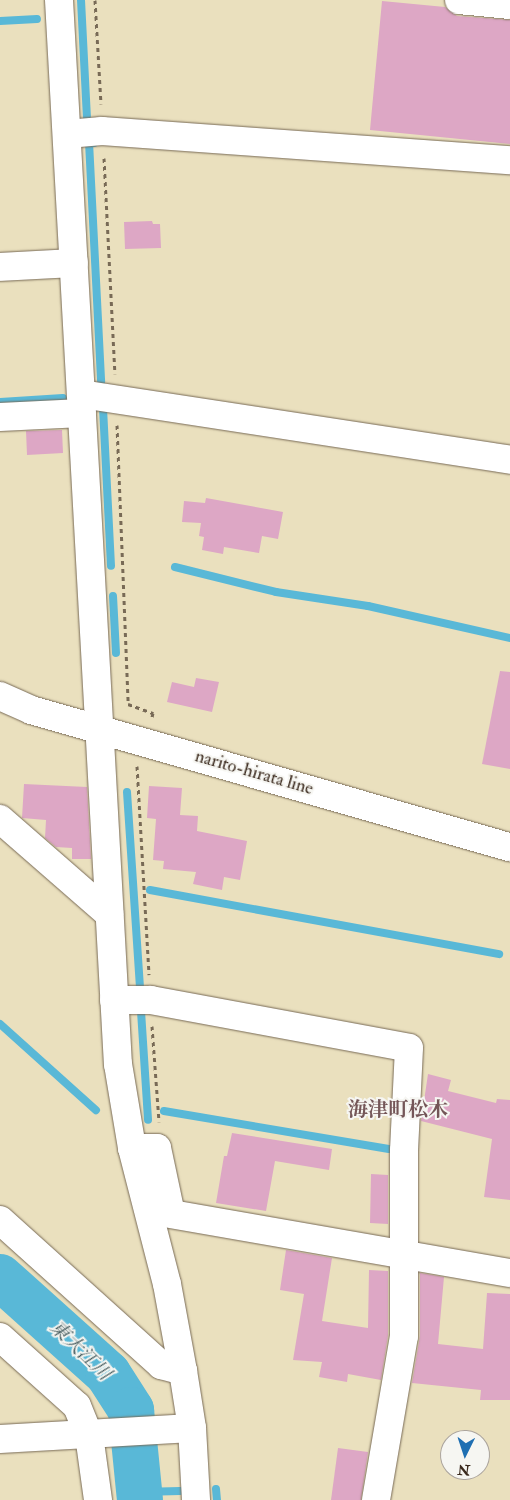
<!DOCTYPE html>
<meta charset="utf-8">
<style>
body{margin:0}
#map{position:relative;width:510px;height:1500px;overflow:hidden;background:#eae0be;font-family:"IM FELL Double Pica","Noto Serif JP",serif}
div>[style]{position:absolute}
.stream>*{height:8px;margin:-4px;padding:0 4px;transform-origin:4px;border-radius:4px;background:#59b8d7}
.river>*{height:46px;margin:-23px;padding:0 23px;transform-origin:23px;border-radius:23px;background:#59b8d7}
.building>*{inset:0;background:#dda7c5}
.path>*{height:3px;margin-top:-1.5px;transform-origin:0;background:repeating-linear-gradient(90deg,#786a56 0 4px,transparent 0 8px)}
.roads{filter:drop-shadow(0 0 1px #786a56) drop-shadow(0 0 1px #786a56)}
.minor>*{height:28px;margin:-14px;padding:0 14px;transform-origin:14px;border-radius:14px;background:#fff}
.major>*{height:28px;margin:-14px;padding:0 14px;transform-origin:14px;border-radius:14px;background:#fff}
span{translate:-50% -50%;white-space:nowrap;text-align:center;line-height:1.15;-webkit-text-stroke:4px #f6f6f2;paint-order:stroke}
.street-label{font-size:18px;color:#3b2a1e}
.water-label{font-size:19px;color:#465c5f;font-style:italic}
.quarter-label{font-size:20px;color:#745658;font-weight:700}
.north{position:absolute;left:440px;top:1430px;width:50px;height:50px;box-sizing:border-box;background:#f6f6f2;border:1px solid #aba49d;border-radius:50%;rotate:184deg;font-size:14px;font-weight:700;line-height:20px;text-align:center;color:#3b2a1e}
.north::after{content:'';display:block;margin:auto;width:18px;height:22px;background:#1f6fb2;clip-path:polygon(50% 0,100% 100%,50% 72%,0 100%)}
</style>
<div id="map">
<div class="stream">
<div style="left:81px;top:0;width:119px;rotate:87.1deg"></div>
<div style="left:0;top:21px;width:37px;rotate:-3deg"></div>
<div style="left:94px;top:143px;width:5px;rotate:-169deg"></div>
<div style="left:89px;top:142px;width:240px;rotate:87.1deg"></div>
<div style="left:0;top:402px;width:63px;rotate:-3.6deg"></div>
<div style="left:103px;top:408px;width:158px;rotate:87.1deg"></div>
<div style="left:175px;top:567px;width:104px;rotate:13.9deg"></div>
<div style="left:276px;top:592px;width:93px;rotate:8.7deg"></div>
<div style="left:368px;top:606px;width:146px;rotate:12.7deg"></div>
<div style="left:113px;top:596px;width:57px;rotate:87deg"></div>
<div style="left:127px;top:792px;width:195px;rotate:86.2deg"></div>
<div style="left:150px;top:890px;width:355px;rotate:10.4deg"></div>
<div style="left:141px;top:1011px;width:109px;rotate:86.3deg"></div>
<div style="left:0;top:1024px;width:129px;rotate:41.9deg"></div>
<div style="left:164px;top:1111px;width:228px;rotate:9.6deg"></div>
<div style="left:216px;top:1489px;width:11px;rotate:85deg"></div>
<div style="left:140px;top:1492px;width:40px;rotate:-1.4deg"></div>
</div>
<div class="river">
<div style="left:0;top:1277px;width:145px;rotate:41.9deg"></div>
<div style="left:108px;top:1374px;width:43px;rotate:57.4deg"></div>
<div style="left:131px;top:1410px;width:90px;rotate:84.3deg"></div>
</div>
<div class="building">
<div style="clip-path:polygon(382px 1px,445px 7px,457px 16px,510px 20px,510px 144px,370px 130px)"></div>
<div style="clip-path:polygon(152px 221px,153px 224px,160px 224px,161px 248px,125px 249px,124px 222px)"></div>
<div style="clip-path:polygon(62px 430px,63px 453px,27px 455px,26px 431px)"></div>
<div style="clip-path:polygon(206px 498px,283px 512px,278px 539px,262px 536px,259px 553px,224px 547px,223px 554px,202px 550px,204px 537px,199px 536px,201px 523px,182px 522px,184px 501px,205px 503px)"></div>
<div style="clip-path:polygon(500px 671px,510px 672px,510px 769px,482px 764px)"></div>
<div style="clip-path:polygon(196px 678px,219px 682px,212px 712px,167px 702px,172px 682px,194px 687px)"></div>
<div style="clip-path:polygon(24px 784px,87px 787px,91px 859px,72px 859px,72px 848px,56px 847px,45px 838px,46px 820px,22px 818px)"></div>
<div style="clip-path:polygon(149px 786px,182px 788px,180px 815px,198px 816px,197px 831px,247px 841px,240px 880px,224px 877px,222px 890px,193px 884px,196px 872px,163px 869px,164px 861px,153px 860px,156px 819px,147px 818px)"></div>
<div style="clip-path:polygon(428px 1074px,451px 1080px,448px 1091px,496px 1103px,497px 1099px,510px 1100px,510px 1200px,484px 1197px,492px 1139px,421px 1121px)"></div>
<div style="clip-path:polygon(232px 1133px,332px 1149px,329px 1170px,275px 1161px,266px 1211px,216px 1203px,224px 1156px,227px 1156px)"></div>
<div style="clip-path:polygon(371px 1174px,388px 1175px,388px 1224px,370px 1223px)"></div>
<div style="clip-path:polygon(286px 1250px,332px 1258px,322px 1321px,368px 1328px,369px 1270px,388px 1271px,388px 1335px,381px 1380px,348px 1374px,347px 1382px,319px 1377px,322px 1362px,293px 1360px,304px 1294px,280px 1290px)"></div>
<div style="clip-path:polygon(420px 1273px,444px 1277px,438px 1344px,483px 1349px,487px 1293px,510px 1294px,510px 1400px,480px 1400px,481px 1390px,412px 1383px,420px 1336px)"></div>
<div style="clip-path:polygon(338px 1448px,368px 1452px,361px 1500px,331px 1500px)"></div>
</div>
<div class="path">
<div style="left:95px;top:0;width:104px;rotate:86.7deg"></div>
<div style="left:104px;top:158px;width:216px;rotate:87.1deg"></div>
<div style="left:117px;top:425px;width:279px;rotate:87.7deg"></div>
<div style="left:128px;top:704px;width:27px;rotate:20deg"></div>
<div style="left:153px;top:713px;width:4px;rotate:104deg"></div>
<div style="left:137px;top:766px;width:209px;rotate:86.7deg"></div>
<div style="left:152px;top:1026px;width:96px;rotate:85.8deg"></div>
</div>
<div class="roads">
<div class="minor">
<div style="left:59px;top:0;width:1066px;rotate:86.83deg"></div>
<div style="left:118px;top:1064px;width:85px;rotate:80.5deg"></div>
<div style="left:132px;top:1148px;width:140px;rotate:75.6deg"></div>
<div style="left:167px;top:1284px;width:88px;rotate:79.6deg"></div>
<div style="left:183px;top:1371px;width:58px;rotate:81deg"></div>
<div style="left:192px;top:1428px;width:72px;rotate:86.8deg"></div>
<div style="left:459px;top:0;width:51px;rotate:5.6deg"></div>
<div style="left:67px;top:134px;width:35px;rotate:-5deg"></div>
<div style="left:102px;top:131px;width:409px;rotate:4.1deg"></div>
<div style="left:0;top:267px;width:74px;rotate:-3.1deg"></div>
<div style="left:81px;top:394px;width:434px;rotate:8.7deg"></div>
<div style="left:0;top:417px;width:82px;rotate:-2.8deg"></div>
<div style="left:0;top:819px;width:145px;rotate:41.1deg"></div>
<div style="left:114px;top:1000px;width:37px"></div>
<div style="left:151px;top:1000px;width:262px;rotate:10.5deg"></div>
<div style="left:409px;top:1048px;width:103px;rotate:92.8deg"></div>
<div style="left:404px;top:1151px;width:185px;rotate:90deg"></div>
<div style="left:404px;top:1336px;width:166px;rotate:99.7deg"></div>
<div style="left:132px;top:1148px;width:25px"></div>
<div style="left:157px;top:1148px;width:67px;rotate:78deg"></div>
<div style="left:171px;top:1214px;width:344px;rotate:9.9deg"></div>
<div style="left:0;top:1220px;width:217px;rotate:42deg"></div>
<div style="left:161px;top:1365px;width:23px;rotate:15deg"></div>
<div style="left:0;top:1337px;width:103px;rotate:41.9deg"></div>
<div style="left:77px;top:1406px;width:31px;rotate:68deg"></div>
<div style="left:89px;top:1435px;width:66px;rotate:82.1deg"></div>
<div style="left:0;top:1439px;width:192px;rotate:-3.3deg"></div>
</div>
<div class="major">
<div style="left:0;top:696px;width:34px;rotate:24deg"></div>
<div style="left:31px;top:710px;width:498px;rotate:16deg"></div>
</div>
</div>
<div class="street-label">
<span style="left:254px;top:773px;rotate:16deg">narito-hirata line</span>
</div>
<div class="water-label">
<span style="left:80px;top:1351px;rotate:44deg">東大江川</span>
</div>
<div class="quarter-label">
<span style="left:398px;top:1109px">海津町松木</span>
</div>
<div class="north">N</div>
</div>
